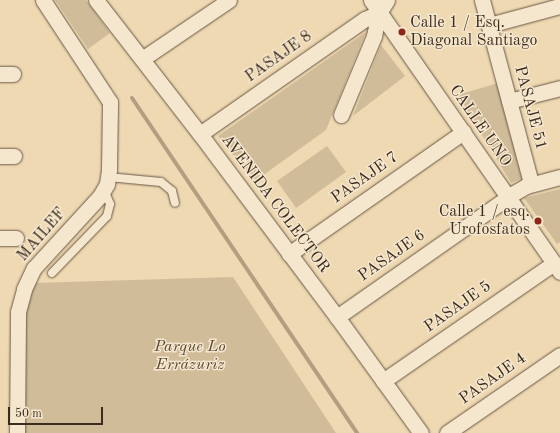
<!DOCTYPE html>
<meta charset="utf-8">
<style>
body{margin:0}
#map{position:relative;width:560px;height:433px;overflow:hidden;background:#efd9b3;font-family:"Old Standard TT",serif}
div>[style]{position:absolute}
.green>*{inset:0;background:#d1bc9a}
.stream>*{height:4px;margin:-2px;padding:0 2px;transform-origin:2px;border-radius:2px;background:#b29e80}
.roads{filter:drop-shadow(0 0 1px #695742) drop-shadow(0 0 1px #695742)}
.service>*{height:8px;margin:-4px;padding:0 4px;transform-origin:4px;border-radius:4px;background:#f5e6ce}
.minor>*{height:15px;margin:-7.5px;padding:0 7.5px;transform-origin:7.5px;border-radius:7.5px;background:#f5e6ce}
.dots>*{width:11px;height:11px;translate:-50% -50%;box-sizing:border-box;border:2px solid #f5e6ce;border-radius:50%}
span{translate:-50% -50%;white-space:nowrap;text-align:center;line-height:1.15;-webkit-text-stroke:3px #f5e6ce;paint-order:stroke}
.poi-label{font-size:16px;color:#3c2c1d}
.left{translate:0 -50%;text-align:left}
.right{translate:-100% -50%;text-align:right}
.street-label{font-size:16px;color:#3c2c1d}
.park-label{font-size:16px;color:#5a4936;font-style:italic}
.scale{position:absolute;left:8px;top:407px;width:95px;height:18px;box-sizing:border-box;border:2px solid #3c2c1d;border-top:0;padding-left:5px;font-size:12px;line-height:14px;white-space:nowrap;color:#3c2c1d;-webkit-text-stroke:3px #f5e6ce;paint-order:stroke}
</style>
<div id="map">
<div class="green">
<div style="clip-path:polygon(55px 0,86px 0,110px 33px,88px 49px)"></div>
<div style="clip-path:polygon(366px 32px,326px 130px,255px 181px,218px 136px)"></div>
<div style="clip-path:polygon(381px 45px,405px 76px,353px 116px)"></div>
<div style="clip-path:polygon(498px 83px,528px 176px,511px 183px,458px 95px)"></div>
<div style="clip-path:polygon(327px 146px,346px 172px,296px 208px,277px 181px)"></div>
<div style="clip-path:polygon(560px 189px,560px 242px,557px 244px,524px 198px)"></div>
<div style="clip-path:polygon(233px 277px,336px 433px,23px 433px,23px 316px,33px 283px)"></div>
</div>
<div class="stream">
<div style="left:132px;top:98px;width:404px;rotate:56.1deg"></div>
</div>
<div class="roads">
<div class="service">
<div style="left:108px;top:177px;width:53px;rotate:5.4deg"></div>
<div style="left:161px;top:182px;width:14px;rotate:39deg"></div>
<div style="left:172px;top:191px;width:12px;rotate:76deg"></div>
<div style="left:52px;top:273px;width:79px;rotate:-46deg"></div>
<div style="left:107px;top:216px;width:12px;rotate:-76deg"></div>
<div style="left:110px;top:204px;width:15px;rotate:-113deg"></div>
</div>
<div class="minor">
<div style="left:96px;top:0;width:170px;rotate:52.2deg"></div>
<div style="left:200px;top:134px;width:229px;rotate:53.2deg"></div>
<div style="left:337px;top:317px;width:143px;rotate:54.1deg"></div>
<div style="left:371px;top:0;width:331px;rotate:55.2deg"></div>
<div style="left:482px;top:0;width:185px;rotate:75deg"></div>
<div style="left:489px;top:25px;width:73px;rotate:-15deg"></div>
<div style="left:142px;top:59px;width:105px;rotate:-34.1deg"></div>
<div style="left:0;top:74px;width:13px"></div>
<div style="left:509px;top:101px;width:53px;rotate:-14.3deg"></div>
<div style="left:341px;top:115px;width:86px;rotate:-67.3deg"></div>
<div style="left:374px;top:36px;width:24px;rotate:-78deg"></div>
<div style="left:379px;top:13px;width:15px;rotate:-58deg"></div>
<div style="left:200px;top:134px;width:201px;rotate:-34.9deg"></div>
<div style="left:365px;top:19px;width:15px;rotate:-23deg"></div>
<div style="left:0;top:156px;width:14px"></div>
<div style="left:0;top:238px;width:16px"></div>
<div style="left:289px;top:254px;width:213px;rotate:-35deg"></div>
<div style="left:337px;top:317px;width:216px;rotate:-35deg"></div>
<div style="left:514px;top:193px;width:14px;rotate:-30deg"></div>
<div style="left:526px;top:186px;width:35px;rotate:-15deg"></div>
<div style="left:383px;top:381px;width:208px;rotate:-34.6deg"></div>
<div style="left:17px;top:433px;width:121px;rotate:-89.5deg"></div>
<div style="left:18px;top:312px;width:24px;rotate:-75deg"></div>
<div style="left:24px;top:289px;width:23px;rotate:-65deg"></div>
<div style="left:34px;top:268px;width:98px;rotate:-47.5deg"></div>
<div style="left:100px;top:196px;width:14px;rotate:-60deg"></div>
<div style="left:107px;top:184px;width:15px;rotate:-82deg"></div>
<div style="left:109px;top:169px;width:67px;rotate:-89.1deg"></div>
<div style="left:110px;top:102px;width:122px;rotate:-123.3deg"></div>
<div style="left:447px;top:433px;width:137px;rotate:-34.6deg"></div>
</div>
</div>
<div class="dots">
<div style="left:402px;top:32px;background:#8f2418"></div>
<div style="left:538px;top:221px;background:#8f2418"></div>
</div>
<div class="poi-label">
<span class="left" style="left:410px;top:32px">Calle 1 / Esq.<br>Diagonal Santiago</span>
<span class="right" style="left:530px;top:221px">Calle 1 / esq.<br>Urofosfatos</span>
</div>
<div class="street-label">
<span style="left:279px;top:57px;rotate:-35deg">PASAJE 8</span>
<span style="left:530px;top:108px;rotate:75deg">PASAJE 51</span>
<span style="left:480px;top:126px;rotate:55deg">CALLE UNO</span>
<span style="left:365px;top:178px;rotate:-35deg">PASAJE 7</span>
<span style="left:275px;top:204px;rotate:53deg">AVENIDA COLECTOR</span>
<span style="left:42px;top:235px;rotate:-49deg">MAILEF</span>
<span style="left:392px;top:256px;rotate:-35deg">PASAJE 6</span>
<span style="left:458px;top:307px;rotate:-35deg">PASAJE 5</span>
<span style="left:493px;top:379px;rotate:-35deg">PASAJE 4</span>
</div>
<div class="park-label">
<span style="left:190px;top:356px">Parque Lo<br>Errázuriz</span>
</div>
<div class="scale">50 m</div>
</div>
